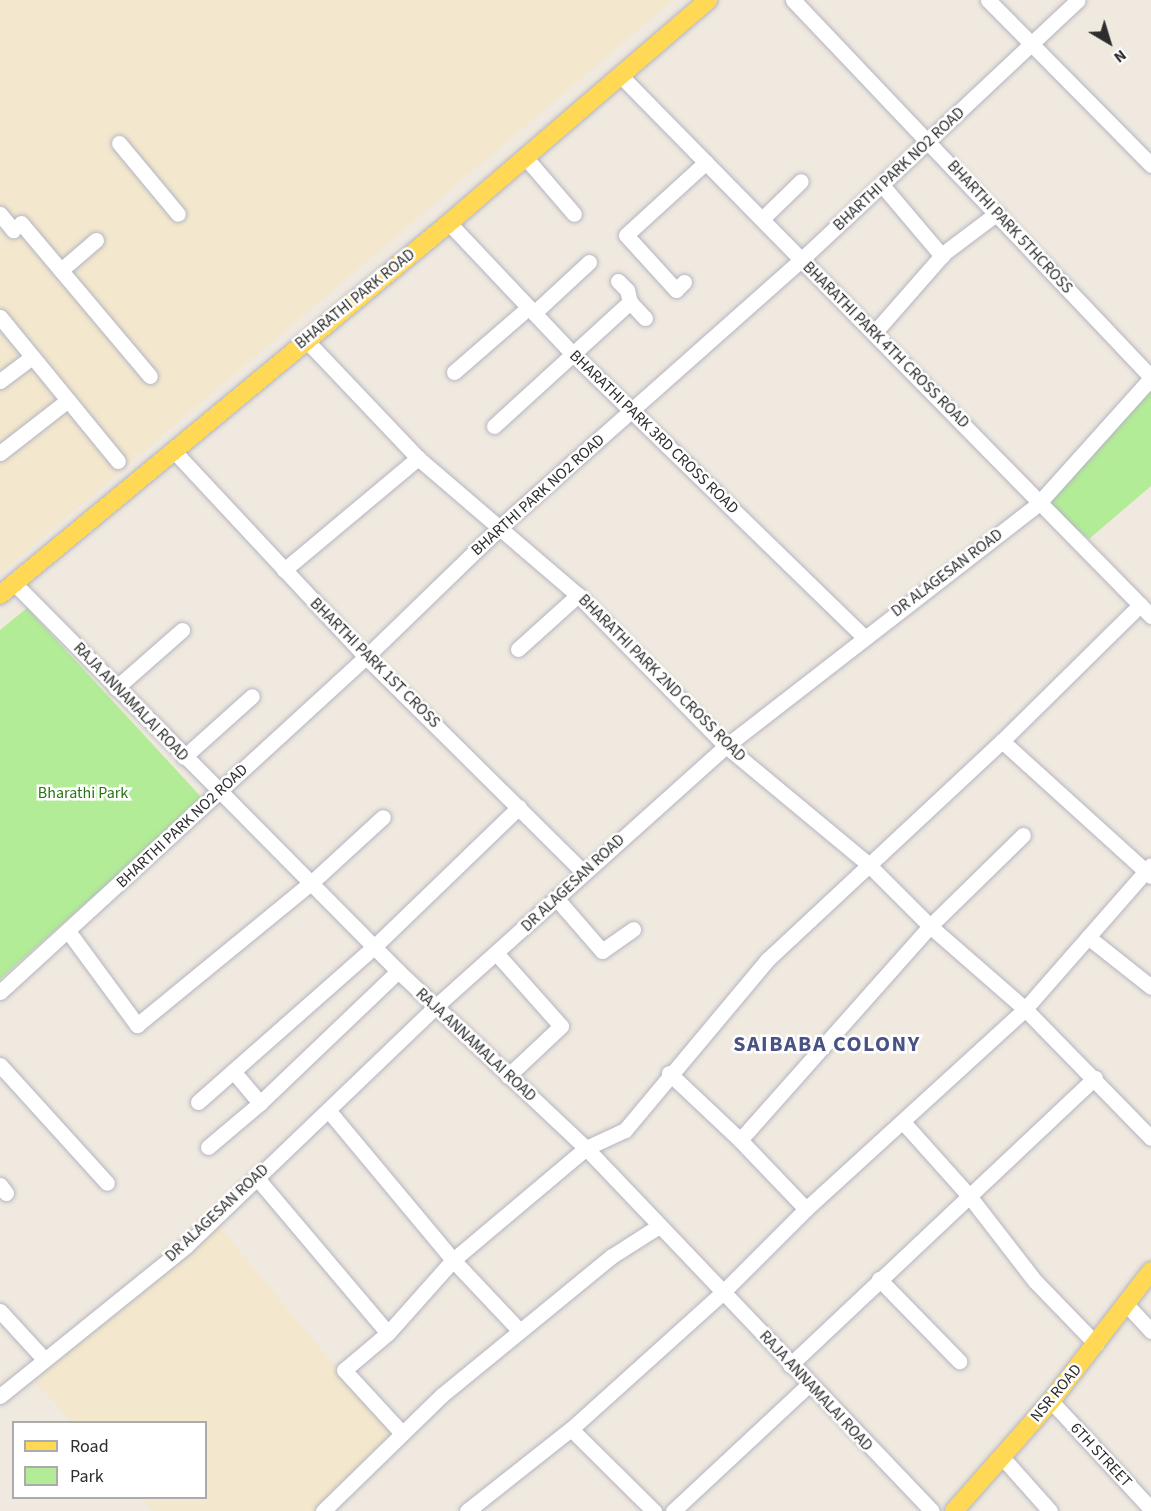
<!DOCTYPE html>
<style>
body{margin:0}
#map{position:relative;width:1151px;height:1511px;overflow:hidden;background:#f0e9df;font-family:"Source Sans 3",sans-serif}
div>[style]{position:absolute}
.education>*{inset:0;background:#f3e7cd}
.green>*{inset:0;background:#b3ec96}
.roads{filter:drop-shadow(0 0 2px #b3b5c2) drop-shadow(0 0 2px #b3b5c2)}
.minor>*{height:15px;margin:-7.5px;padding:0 7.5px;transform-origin:7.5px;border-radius:7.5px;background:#fff}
.major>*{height:18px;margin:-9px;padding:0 9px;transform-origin:9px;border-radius:9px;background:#ffd855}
span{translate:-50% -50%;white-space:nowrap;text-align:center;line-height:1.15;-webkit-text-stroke:5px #fff;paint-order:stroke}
.street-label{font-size:16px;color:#2d2d2d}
.park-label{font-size:16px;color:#277513}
.district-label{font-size:22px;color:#485284;font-weight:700;letter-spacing:1.5px}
.legend{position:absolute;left:12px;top:1421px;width:195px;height:78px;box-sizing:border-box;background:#fff;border:2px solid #ababab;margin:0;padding:8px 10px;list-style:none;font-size:18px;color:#2d2d2d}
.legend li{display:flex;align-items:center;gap:12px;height:30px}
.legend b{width:30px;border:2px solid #ababab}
.north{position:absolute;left:1079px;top:12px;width:60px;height:60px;-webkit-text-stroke:4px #fff;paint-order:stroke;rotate:142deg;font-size:16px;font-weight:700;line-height:24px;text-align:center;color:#2d2d2d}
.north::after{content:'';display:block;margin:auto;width:21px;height:27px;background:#2d2d2d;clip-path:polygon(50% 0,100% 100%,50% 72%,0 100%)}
</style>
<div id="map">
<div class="education">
<div style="clip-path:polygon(0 0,673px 0,0 574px)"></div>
<div style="clip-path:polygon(218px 1225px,385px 1426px,400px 1437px,318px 1511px,153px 1511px,141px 1498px,206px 1498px,206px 1422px,72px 1422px,32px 1379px)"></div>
</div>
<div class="green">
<div style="clip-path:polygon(1151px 386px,1151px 486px,1089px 539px,1044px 503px)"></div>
<div style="clip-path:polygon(27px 608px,203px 799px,0 979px,0 630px)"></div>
</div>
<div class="roads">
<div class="minor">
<div style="left:793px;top:0;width:520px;rotate:46.48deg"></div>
<div style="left:988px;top:0;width:232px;rotate:45.3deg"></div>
<div style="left:620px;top:75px;width:758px;rotate:45.53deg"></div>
<div style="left:119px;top:143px;width:92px;rotate:50.3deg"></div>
<div style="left:525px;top:157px;width:75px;rotate:49.3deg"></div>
<div style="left:882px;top:185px;width:93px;rotate:49.8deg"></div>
<div style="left:0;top:214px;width:21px;rotate:51deg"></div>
<div style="left:762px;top:219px;width:54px;rotate:-44.3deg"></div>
<div style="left:21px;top:223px;width:200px;rotate:49.9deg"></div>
<div style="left:449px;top:223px;width:180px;rotate:46.6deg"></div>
<div style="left:573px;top:354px;width:405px;rotate:44.2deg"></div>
<div style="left:61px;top:270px;width:46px;rotate:-40.6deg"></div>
<div style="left:618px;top:281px;width:13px;rotate:45deg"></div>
<div style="left:627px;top:290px;width:12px;rotate:76deg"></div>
<div style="left:630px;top:302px;width:22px;rotate:47deg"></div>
<div style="left:684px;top:282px;width:11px;rotate:135deg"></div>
<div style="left:676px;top:290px;width:74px;rotate:-132.3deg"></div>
<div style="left:626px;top:235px;width:108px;rotate:-42.4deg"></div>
<div style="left:534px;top:313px;width:75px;rotate:-42.8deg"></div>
<div style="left:0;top:317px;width:186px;rotate:50.7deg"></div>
<div style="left:874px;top:333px;width:106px;rotate:-48.8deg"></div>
<div style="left:944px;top:253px;width:66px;rotate:-37deg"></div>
<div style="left:306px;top:340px;width:163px;rotate:46.5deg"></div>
<div style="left:418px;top:458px;width:211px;rotate:40.6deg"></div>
<div style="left:578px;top:595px;width:211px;rotate:45.6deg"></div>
<div style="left:726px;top:746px;width:183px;rotate:39.7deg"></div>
<div style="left:867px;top:863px;width:89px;rotate:45deg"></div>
<div style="left:930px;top:926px;width:126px;rotate:41.1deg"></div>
<div style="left:1025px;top:1009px;width:180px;rotate:45.7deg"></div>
<div style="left:454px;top:372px;width:99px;rotate:-40.9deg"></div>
<div style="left:0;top:381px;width:40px;rotate:-37deg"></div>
<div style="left:494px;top:426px;width:184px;rotate:-42.4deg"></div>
<div style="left:173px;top:450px;width:283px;rotate:47deg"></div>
<div style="left:366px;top:657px;width:304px;rotate:44.7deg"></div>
<div style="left:0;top:453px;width:86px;rotate:-37.9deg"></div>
<div style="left:284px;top:570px;width:175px;rotate:-39.9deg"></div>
<div style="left:14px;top:583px;width:546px;rotate:45.3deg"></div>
<div style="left:398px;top:971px;width:258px;rotate:43.3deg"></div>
<div style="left:586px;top:1148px;width:501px;rotate:46.37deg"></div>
<div style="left:518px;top:649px;width:81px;rotate:-42deg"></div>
<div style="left:116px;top:688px;width:88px;rotate:-41.3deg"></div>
<div style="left:1002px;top:741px;width:201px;rotate:42.2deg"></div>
<div style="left:184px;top:757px;width:91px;rotate:-41.9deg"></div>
<div style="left:556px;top:898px;width:70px;rotate:49deg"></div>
<div style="left:602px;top:951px;width:38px;rotate:-35deg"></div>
<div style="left:68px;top:931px;width:117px;rotate:53.7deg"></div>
<div style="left:137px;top:1025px;width:226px;rotate:-39.3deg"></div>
<div style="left:312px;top:882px;width:96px;rotate:-42.5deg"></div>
<div style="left:1088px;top:937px;width:80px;rotate:38.4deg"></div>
<div style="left:497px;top:954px;width:96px;rotate:48.4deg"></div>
<div style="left:561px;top:1026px;width:73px;rotate:136.7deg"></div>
<div style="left:0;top:992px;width:496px;rotate:-42.5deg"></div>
<div style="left:366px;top:657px;width:187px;rotate:-44.1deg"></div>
<div style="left:500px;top:527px;width:404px;rotate:-41.6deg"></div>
<div style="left:802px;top:259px;width:378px;rotate:-43.2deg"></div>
<div style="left:0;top:1065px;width:159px;rotate:47.8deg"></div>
<div style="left:233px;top:1071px;width:42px;rotate:49.8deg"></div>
<div style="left:669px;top:1073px;width:98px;rotate:43.3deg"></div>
<div style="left:740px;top:1140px;width:286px;rotate:-48.4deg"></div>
<div style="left:930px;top:926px;width:130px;rotate:-44.4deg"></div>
<div style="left:198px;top:1102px;width:236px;rotate:-41.4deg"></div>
<div style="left:375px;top:946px;width:200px;rotate:-44deg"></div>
<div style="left:328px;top:1110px;width:195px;rotate:50.2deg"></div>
<div style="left:453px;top:1260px;width:96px;rotate:46.7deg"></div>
<div style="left:903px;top:1122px;width:101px;rotate:48.2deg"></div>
<div style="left:970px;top:1197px;width:106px;rotate:52.3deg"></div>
<div style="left:1035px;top:1281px;width:88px;rotate:45.9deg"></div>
<div style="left:740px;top:1140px;width:95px;rotate:46.3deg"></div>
<div style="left:208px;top:1147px;width:68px;rotate:-40.2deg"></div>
<div style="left:260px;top:1103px;width:191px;rotate:-43.7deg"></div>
<div style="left:256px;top:1177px;width:204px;rotate:49.8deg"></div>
<div style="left:388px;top:1333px;width:98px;rotate:-48.3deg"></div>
<div style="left:453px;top:1260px;width:174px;rotate:-40.1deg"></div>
<div style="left:586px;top:1148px;width:43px;rotate:-24.8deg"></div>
<div style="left:625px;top:1130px;width:222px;rotate:-50.1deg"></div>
<div style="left:767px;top:960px;width:321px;rotate:-43deg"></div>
<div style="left:1002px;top:741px;width:194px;rotate:-44.6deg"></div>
<div style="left:0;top:1185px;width:10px;rotate:53deg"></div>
<div style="left:879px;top:1279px;width:115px;rotate:45.7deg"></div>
<div style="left:1126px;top:1304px;width:37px;rotate:47deg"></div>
<div style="left:0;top:1311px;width:64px;rotate:47.5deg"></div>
<div style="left:388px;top:1333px;width:57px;rotate:139.9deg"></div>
<div style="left:344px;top:1370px;width:86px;rotate:47.4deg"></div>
<div style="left:790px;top:1365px;width:419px;rotate:-43.3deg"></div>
<div style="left:0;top:1396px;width:240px;rotate:-38.9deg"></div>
<div style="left:187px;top:1245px;width:344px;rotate:-43.8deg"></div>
<div style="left:435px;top:1007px;width:391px;rotate:-41.9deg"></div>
<div style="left:726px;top:746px;width:395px;rotate:-37.8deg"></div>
<div style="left:1038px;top:504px;width:169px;rotate:-48.1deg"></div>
<div style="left:1051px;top:1401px;width:147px;rotate:47.2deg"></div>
<div style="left:571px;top:1429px;width:117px;rotate:44.7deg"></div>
<div style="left:1002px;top:1457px;width:72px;rotate:48.4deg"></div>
<div style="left:323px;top:1511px;width:166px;rotate:-44.3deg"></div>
<div style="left:442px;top:1395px;width:220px;rotate:-39.3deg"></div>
<div style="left:612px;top:1256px;width:56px;rotate:-32.6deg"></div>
<div style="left:467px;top:1511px;width:132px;rotate:-38.3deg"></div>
<div style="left:571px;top:1429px;width:206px;rotate:-42deg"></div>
<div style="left:724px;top:1291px;width:116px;rotate:-45deg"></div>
<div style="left:806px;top:1209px;width:297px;rotate:-42.4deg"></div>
<div style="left:1025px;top:1009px;width:191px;rotate:-48.8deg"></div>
<div style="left:673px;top:1511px;width:185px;rotate:-43deg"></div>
</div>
<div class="major">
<div style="left:0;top:595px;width:583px;rotate:-39.64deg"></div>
<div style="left:449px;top:223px;width:342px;rotate:-40.7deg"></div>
<div style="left:954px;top:1511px;width:147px;rotate:-48.6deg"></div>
<div style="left:1051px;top:1401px;width:164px;rotate:-52.4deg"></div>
</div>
</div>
<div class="street-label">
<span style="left:899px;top:169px;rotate:-43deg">BHARTHI PARK NO2 ROAD</span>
<span style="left:1010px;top:227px;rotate:47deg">BHARTHI PARK 5THCROSS</span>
<span style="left:355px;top:299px;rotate:-39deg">BHARATHI PARK ROAD</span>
<span style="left:886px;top:345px;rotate:45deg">BHARATHI PARK 4TH CROSS ROAD</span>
<span style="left:654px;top:432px;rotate:44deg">BHARATHI PARK 3RD CROSS ROAD</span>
<span style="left:538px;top:495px;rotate:-42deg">BHARTHI PARK NO2 ROAD</span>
<span style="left:947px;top:573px;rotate:-37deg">DR ALAGESAN ROAD</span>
<span style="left:375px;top:663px;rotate:45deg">BHARTHI PARK 1ST CROSS</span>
<span style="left:662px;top:678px;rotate:45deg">BHARATHI PARK 2ND CROSS ROAD</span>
<span style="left:131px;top:702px;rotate:46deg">RAJA ANNAMALAI ROAD</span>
<span style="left:182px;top:826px;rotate:-43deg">BHARTHI PARK NO2 ROAD</span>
<span style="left:573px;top:883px;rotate:-43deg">DR ALAGESAN ROAD</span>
<span style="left:476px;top:1045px;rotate:43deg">RAJA ANNAMALAI ROAD</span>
<span style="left:217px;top:1213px;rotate:-43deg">DR ALAGESAN ROAD</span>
<span style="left:816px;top:1391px;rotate:47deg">RAJA ANNAMALAI ROAD</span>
<span style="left:1056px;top:1393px;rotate:-50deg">NSR ROAD</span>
<span style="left:1101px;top:1455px;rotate:47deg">6TH STREET</span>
</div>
<div class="park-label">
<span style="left:83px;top:793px">Bharathi Park</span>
</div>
<div class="district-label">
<span style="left:827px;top:1045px">SAIBABA COLONY</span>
</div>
<ul class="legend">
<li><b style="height:8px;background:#ffd855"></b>Road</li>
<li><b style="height:16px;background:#b3ec96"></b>Park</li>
</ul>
<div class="north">N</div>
</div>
